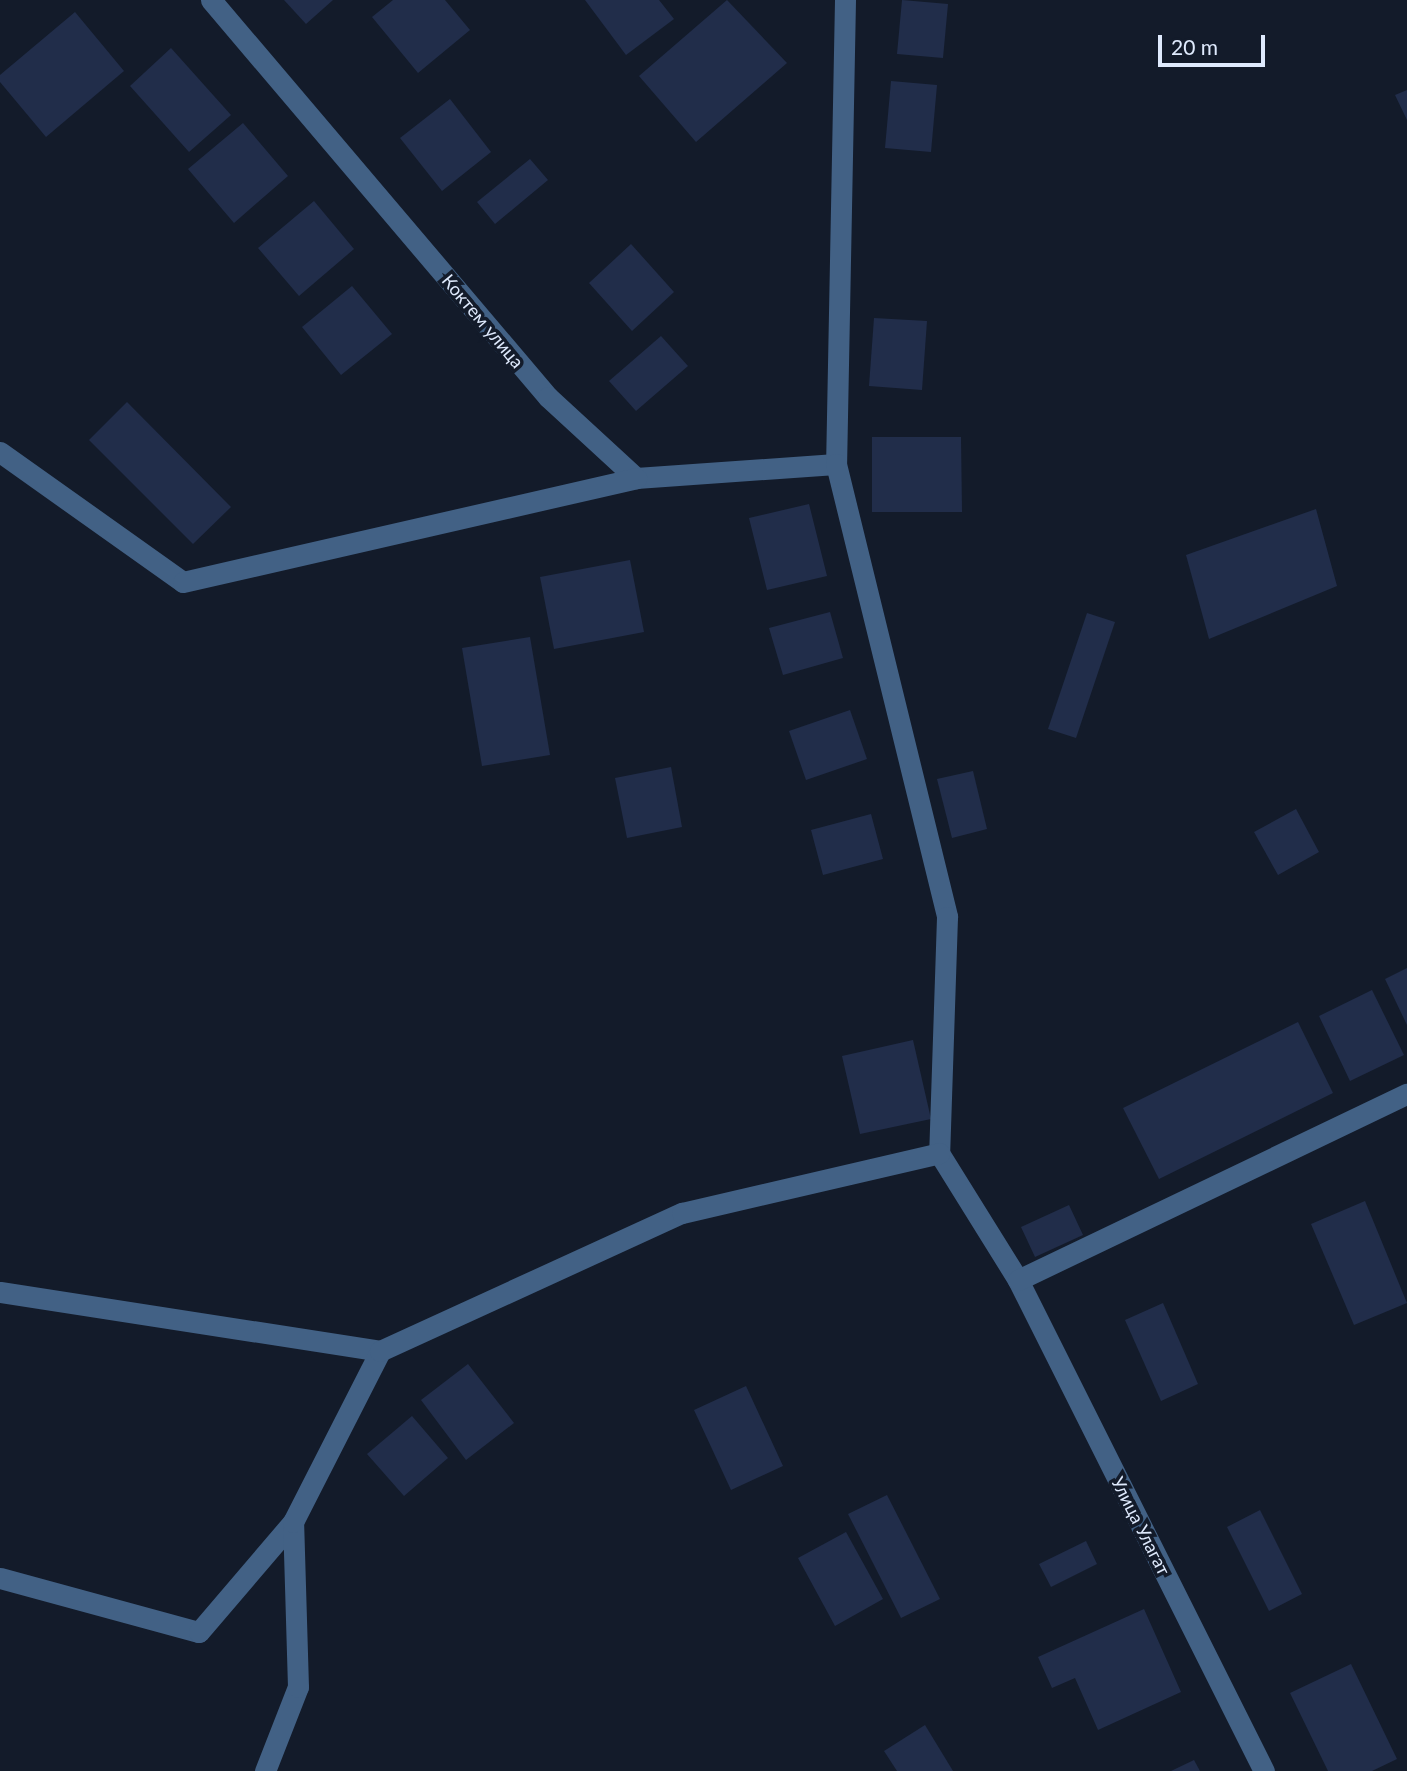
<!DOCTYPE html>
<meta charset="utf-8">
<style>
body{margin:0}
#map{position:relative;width:1407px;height:1771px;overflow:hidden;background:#131b2a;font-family:Lato,sans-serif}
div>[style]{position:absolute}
.building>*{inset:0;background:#212d4a}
.minor>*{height:21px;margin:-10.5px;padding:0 10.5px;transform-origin:10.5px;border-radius:10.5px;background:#426185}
span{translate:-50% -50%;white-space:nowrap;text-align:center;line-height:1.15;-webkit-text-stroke:7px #131b2a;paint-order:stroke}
.street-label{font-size:18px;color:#dfeafd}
.scale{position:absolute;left:1158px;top:35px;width:107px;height:32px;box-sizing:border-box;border:4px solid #dfeafd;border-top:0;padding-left:9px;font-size:21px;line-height:24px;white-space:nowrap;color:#dfeafd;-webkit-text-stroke:5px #131b2a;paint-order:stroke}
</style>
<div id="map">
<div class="building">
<div style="clip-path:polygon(284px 0,333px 0,306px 24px)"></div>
<div style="clip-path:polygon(393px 0,445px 0,470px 30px,418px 73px,372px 17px)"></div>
<div style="clip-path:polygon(585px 0,659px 0,674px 19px,626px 55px)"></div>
<div style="clip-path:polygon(727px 0,787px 63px,696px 142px,639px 76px)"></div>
<div style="clip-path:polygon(902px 0,948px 4px,943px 58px,897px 54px)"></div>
<div style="clip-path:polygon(75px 12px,124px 71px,46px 137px,0 82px,0 75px)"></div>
<div style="clip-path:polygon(171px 48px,231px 115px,189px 152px,130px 86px)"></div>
<div style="clip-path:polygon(891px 81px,937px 85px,931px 152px,885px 148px)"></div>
<div style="clip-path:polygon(1407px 90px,1407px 120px,1395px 95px)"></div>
<div style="clip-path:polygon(450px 99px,491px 152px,442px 191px,400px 138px)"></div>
<div style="clip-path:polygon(243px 123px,288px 176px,234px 223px,188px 169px)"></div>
<div style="clip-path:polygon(530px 159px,548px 180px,495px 224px,477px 202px)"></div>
<div style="clip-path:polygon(314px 201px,354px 249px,299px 296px,258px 248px)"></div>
<div style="clip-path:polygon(631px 244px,674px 292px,632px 331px,589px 283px)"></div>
<div style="clip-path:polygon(352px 286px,392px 334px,341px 375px,302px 327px)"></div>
<div style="clip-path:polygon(874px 318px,927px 321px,922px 390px,869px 386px)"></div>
<div style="clip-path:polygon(661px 336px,688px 366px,636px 411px,609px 381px)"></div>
<div style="clip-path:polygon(127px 402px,231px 507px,193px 544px,89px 440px)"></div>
<div style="clip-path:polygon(872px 437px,961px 437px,962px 512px,872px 512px)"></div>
<div style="clip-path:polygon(809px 504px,827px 576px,767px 590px,749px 518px)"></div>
<div style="clip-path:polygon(1316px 509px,1337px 586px,1209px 639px,1186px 555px)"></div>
<div style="clip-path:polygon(630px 560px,644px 632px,554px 649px,540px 577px)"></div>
<div style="clip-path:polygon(830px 612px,843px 658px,783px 675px,769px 628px)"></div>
<div style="clip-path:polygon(1087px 613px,1115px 622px,1076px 738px,1048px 729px)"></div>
<div style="clip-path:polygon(530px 637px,550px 755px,482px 766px,462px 648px)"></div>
<div style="clip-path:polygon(850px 710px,867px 759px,806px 780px,789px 731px)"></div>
<div style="clip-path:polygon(671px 767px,682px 827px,627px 838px,615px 778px)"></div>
<div style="clip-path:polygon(973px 771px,987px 829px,952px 838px,937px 779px)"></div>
<div style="clip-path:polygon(1296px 809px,1319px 852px,1278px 875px,1254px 832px)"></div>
<div style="clip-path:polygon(871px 814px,883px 859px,823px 875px,811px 830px)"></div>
<div style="clip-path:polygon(1407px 968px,1407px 1025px,1385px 979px)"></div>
<div style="clip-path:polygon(1372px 990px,1404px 1055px,1350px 1081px,1319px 1016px)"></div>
<div style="clip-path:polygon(1298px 1022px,1333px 1093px,1159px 1179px,1123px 1108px)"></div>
<div style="clip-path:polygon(913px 1040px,931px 1119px,860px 1134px,842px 1056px)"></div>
<div style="clip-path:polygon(1365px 1201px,1407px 1303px,1354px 1325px,1311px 1224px)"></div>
<div style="clip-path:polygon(1069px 1205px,1083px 1235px,1035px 1257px,1021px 1227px)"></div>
<div style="clip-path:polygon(1163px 1303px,1198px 1384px,1161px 1401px,1125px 1320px)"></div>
<div style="clip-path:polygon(468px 1364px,514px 1423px,466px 1460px,421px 1400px)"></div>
<div style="clip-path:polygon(746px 1386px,783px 1466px,731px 1490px,694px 1410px)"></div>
<div style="clip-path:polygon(412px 1416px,448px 1458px,404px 1496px,367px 1454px)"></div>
<div style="clip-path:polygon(887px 1495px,940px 1599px,901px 1618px,848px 1514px)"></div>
<div style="clip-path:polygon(1260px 1510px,1302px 1594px,1269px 1611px,1227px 1527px)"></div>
<div style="clip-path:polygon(846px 1532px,883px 1599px,835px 1626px,798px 1558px)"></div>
<div style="clip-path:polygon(1086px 1541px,1097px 1564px,1051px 1587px,1039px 1564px)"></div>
<div style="clip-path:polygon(1144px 1609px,1181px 1692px,1098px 1730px,1075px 1678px,1052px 1688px,1038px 1657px)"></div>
<div style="clip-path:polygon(1351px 1664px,1397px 1759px,1372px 1771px,1328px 1771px,1290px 1693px)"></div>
<div style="clip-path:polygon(925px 1725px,953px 1771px,897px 1771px,884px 1751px)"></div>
<div style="clip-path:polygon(1194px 1760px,1200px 1771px,1171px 1771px)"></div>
</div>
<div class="minor">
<div style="left:211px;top:0;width:521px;rotate:49.67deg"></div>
<div style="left:548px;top:397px;width:120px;rotate:42.6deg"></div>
<div style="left:636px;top:478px;width:200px;rotate:-4deg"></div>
<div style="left:845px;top:0;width:464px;rotate:91.1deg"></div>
<div style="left:836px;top:464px;width:466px;rotate:76.2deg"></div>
<div style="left:947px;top:917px;width:236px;rotate:91.9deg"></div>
<div style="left:939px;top:1153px;width:150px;rotate:58.1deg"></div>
<div style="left:1018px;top:1280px;width:549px;rotate:63.39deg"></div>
<div style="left:0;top:452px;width:224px;rotate:35.4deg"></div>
<div style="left:183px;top:582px;width:465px;rotate:-12.9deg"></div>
<div style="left:1018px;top:1280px;width:431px;rotate:-25.6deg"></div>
<div style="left:0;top:1292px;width:385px;rotate:8.8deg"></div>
<div style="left:0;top:1578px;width:206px;rotate:15.2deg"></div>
<div style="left:199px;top:1632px;width:145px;rotate:-49.5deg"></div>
<div style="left:265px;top:1771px;width:90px;rotate:-68.6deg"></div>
<div style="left:298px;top:1687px;width:165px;rotate:-91.7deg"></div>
<div style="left:293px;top:1522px;width:192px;rotate:-63deg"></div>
<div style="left:380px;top:1351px;width:332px;rotate:-24.6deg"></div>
<div style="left:682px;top:1213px;width:264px;rotate:-13.1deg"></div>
</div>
<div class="street-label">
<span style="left:483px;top:321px;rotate:50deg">Коктем улица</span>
<span style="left:1141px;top:1526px;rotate:63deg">Улица Улагат</span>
</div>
<div class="scale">20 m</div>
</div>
